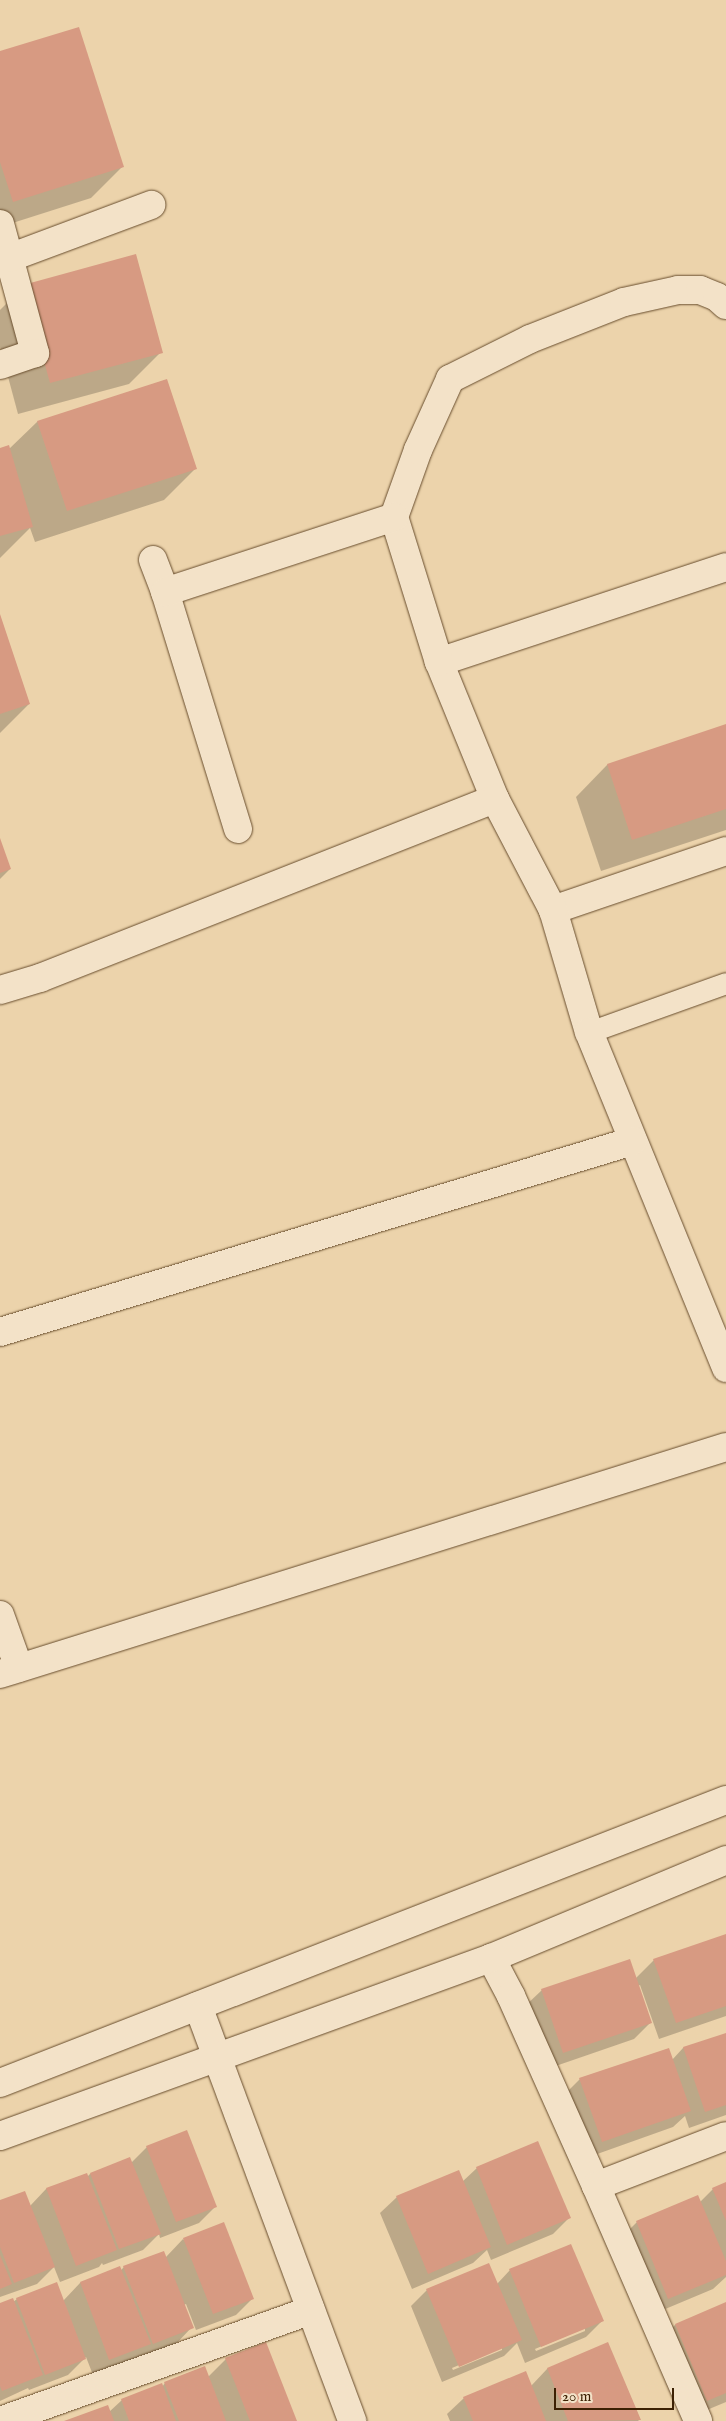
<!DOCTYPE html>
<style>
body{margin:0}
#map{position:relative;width:726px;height:2421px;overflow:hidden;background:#ecd3ab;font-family:"IM FELL English",serif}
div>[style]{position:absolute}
.shadow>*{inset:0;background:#0003}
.building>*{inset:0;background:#d79a82}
.roads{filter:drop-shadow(0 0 1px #684d2d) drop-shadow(0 0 1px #684d2d)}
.service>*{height:21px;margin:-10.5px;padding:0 10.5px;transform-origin:10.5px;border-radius:10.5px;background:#f3e2c8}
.minor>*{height:28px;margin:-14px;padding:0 14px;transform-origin:14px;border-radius:14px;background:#f3e2c8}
.tertiary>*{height:28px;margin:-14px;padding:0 14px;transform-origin:14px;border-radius:14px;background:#f3e2c8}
span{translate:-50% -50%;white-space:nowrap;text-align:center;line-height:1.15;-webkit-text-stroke:4px #f3e2c8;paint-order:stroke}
.scale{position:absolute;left:554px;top:2388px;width:120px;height:22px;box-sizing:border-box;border:2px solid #3c2003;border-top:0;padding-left:6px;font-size:15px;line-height:18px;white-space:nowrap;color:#3c2003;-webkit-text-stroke:4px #f3e2c8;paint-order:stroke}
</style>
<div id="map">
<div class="shadow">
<div style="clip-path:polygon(0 52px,122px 167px,91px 198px,0 227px)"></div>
<div style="clip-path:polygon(24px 286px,161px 352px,129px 384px,18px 414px,0 347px,0 310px)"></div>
<div style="clip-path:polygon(166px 380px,196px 468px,164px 500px,35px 542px,30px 528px,0 558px,0 449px,9px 449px,37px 422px)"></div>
<div style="clip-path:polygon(0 617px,29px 704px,0 733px)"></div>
<div style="clip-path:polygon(726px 725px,726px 830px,601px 871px,576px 797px,607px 765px)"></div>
<div style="clip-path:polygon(0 841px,10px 869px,0 879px)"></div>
<div style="clip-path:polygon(726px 1935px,726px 2016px,659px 2039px,640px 1985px,638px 1986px,651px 2022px,634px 2039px,547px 2069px,525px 2006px,542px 1990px,636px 1978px,654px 1960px)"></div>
<div style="clip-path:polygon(726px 2034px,726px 2115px,689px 2128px,685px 2116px,673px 2127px,586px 2158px,564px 2095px,580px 2079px,672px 2060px,683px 2048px)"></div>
<div style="clip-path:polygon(147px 2147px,216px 2206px,199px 2223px,160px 2238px,159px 2234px,143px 2250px,103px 2265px,102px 2263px,99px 2267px,60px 2282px,54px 2267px,37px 2284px,0 2297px,0 2202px,30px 2206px,46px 2189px,86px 2174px,87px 2177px,90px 2174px,131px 2163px)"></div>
<div style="clip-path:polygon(477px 2168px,569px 2218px,553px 2234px,491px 2260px,487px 2250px,473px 2263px,412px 2289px,380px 2213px,397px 2197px,462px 2182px)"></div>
<div style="clip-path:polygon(726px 2184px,726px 2277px,713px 2289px,651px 2315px,620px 2239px,637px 2222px,698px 2197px,700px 2202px,713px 2189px)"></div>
<div style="clip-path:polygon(183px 2239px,252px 2299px,236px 2315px,196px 2330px,186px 2304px,184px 2305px,192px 2327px,176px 2344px,93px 2375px,86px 2357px,68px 2375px,29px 2390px,28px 2388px,0 2401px,0 2304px,13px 2302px,17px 2299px,63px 2301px,80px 2283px,120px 2268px,121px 2270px,124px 2267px,166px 2257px)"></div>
<div style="clip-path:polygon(evenodd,510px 2270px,602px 2321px,586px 2337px,525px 2363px,517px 2343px,504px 2356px,442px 2382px,411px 2306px,427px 2290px,497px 2284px,510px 2270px,585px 2328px,585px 2331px,536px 2351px,535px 2349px,585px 2328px,510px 2270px,502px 2347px,502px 2350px,453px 2370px,452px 2368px,502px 2347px)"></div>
<div style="clip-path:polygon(726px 2304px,726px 2402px,690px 2417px,659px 2341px,675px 2325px)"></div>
<div style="clip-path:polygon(608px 2344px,640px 2419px,638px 2421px,450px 2421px,447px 2414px,464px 2398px,531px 2386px,547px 2369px)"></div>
<div style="clip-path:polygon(226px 2359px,295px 2421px,67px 2421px,109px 2412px,122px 2400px,162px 2387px,165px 2383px,208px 2377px)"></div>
</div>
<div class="building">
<div style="clip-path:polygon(79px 27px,124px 167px,13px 202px,0 162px,0 51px)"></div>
<div style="clip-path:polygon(136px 254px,163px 353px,50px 383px,23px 285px)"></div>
<div style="clip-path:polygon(167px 379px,197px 469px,67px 511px,37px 421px)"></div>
<div style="clip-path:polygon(9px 445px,33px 527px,0 536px,0 448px)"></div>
<div style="clip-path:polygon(0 614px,30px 704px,0 714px)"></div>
<div style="clip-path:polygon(726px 724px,726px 809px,632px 840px,607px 764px)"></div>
<div style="clip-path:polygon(0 838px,11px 869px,0 873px)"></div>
<div style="clip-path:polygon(726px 1934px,726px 2006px,676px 2023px,653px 1959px)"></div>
<div style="clip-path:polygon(630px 1959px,652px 2023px,563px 2053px,541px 1989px)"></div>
<div style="clip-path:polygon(726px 2033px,726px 2105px,705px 2112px,683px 2047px)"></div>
<div style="clip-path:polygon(669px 2048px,691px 2111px,602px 2142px,579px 2078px)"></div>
<div style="clip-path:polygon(187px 2130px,217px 2207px,176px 2222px,146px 2146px)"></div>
<div style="clip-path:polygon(538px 2141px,571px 2218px,507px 2245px,476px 2167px)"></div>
<div style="clip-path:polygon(130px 2157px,161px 2234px,119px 2249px,90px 2173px)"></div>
<div style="clip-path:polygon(459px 2170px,491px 2247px,428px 2274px,396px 2196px)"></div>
<div style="clip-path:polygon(87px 2173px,117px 2250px,76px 2266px,46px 2188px)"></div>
<div style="clip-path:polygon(726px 2182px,726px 2221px,712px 2188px)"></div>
<div style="clip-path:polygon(25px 2191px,55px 2267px,14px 2283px,0 2247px,0 2200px)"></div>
<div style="clip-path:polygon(698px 2195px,726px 2261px,726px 2275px,668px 2299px,636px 2221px)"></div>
<div style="clip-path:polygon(224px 2222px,254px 2299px,213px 2314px,183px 2238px)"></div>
<div style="clip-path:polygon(571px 2244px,604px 2321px,541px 2347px,509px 2269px)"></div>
<div style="clip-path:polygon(164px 2251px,194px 2328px,153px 2344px,123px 2266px)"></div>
<div style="clip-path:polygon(0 2255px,12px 2284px,0 2289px)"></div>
<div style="clip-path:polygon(489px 2263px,522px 2340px,459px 2367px,426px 2289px)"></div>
<div style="clip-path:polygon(120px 2266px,151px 2344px,109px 2360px,80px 2282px)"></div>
<div style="clip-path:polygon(57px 2282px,86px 2359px,45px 2375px,16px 2298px)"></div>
<div style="clip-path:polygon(13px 2298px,43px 2375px,2px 2391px,0 2386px,0 2303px)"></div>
<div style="clip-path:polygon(726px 2302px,726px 2393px,707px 2401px,675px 2324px)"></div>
<div style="clip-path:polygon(266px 2342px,297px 2421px,250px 2421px,225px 2358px)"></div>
<div style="clip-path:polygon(608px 2342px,641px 2420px,568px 2421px,547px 2368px)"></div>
<div style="clip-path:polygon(205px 2366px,226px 2421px,179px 2421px,164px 2382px)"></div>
<div style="clip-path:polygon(526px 2371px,546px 2421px,473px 2421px,463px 2397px)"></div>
<div style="clip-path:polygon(162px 2383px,176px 2421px,129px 2421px,121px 2399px)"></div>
<div style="clip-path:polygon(108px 2405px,114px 2421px,64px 2421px)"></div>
</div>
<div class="roads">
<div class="service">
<div style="left:589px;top:1032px;width:145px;rotate:-19.7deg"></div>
</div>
<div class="minor">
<div style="left:0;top:224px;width:134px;rotate:74.8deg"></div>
<div style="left:35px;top:353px;width:37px;rotate:161deg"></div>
<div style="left:9px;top:258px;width:152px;rotate:-20.5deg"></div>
<div style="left:153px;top:560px;width:34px;rotate:69deg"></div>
<div style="left:439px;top:662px;width:302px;rotate:-18.3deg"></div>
<div style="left:495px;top:799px;width:148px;rotate:-112.2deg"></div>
<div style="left:439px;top:662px;width:152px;rotate:-107.2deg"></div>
<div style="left:394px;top:517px;width:71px;rotate:-70.3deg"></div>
<div style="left:418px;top:450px;width:78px;rotate:-65.7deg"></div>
<div style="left:450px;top:379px;width:89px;rotate:-26.6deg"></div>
<div style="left:530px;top:339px;width:101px;rotate:-21.5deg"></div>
<div style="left:624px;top:302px;width:55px;rotate:-12.5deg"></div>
<div style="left:678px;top:290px;width:22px"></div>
<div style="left:700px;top:290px;width:18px;rotate:22deg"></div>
<div style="left:717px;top:297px;width:12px;rotate:42deg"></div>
<div style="left:238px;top:829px;width:248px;rotate:-107.1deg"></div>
<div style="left:165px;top:592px;width:241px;rotate:-18.1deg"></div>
<div style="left:726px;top:851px;width:183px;rotate:161.2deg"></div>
<div style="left:553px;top:910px;width:127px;rotate:73.6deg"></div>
<div style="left:589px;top:1032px;width:363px;rotate:67.8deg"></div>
<div style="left:0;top:990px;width:42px;rotate:-16.7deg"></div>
<div style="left:40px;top:978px;width:489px;rotate:-21.5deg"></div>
<div style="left:495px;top:799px;width:125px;rotate:62.4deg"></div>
<div style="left:0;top:1332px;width:661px;rotate:-16.79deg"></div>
<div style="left:0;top:1615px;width:56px;rotate:70.3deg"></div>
<div style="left:0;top:1674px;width:761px;rotate:-17.36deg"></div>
<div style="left:491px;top:1958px;width:43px;rotate:62.2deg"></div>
<div style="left:511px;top:1996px;width:208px;rotate:65.9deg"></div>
<div style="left:596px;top:2186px;width:256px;rotate:66.5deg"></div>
<div style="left:596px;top:2186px;width:139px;rotate:-21deg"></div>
<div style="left:0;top:2421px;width:330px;rotate:-19.6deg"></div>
</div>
<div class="tertiary">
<div style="left:198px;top:2006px;width:443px;rotate:69.6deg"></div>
<div style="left:0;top:2083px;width:779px;rotate:-21.3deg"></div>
<div style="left:0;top:2136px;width:522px;rotate:-19.93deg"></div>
<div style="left:491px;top:1958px;width:255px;rotate:-22.6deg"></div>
</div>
</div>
<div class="scale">20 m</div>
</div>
